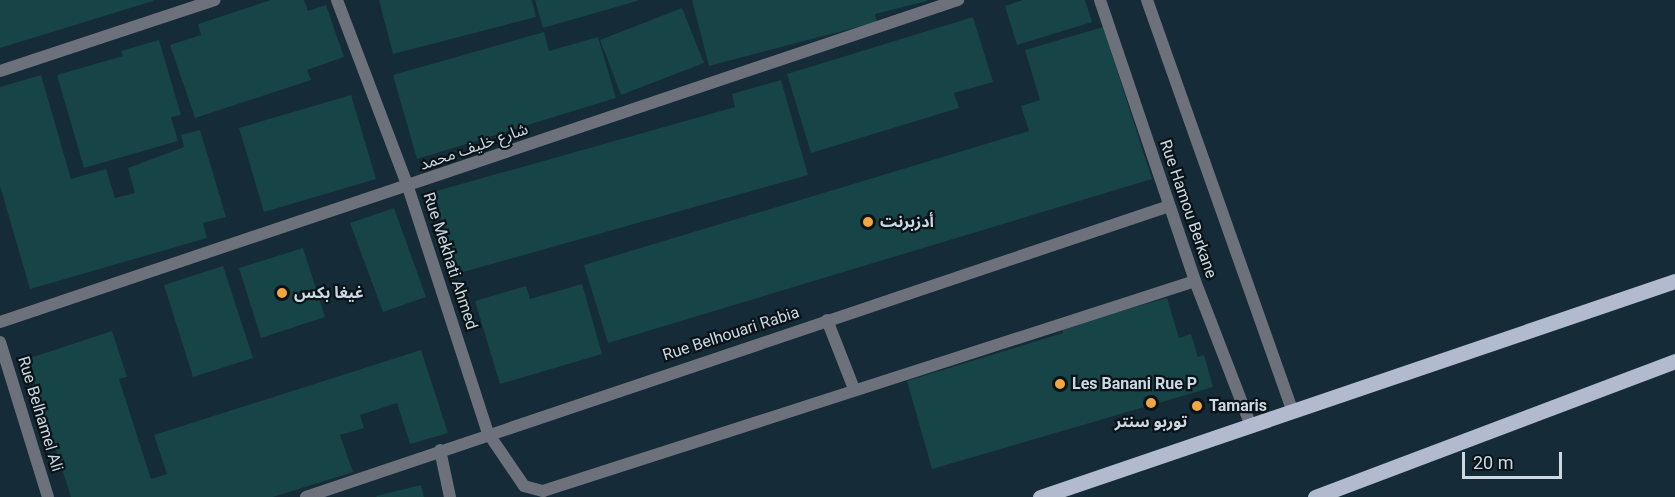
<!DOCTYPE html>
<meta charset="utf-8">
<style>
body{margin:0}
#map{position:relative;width:1675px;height:497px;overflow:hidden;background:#152b38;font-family:Roboto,"Noto Sans Arabic",sans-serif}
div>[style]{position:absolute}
.building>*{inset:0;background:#164447}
.service>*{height:12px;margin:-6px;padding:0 6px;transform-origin:6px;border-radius:6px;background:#6d717b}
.minor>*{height:12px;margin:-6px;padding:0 6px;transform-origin:6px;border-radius:6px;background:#6d717b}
.tertiary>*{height:12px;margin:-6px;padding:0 6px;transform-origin:6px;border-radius:6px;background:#6d717b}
.primary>*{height:15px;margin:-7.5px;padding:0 7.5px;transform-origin:7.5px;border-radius:7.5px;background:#b1bacf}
.dots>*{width:16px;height:16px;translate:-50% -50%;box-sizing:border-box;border:3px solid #091318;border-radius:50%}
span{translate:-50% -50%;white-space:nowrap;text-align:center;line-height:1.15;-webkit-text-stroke:4.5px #091318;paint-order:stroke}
.street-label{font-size:16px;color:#ccd9e2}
.poi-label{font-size:16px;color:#ccd9e2;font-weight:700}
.left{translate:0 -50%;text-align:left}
.scale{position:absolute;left:1462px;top:452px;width:100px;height:27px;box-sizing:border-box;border:3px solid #ccd9e2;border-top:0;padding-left:8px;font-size:18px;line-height:21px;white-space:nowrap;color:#ccd9e2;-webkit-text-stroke:4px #091318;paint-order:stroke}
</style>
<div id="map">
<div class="building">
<div style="clip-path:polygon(0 0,153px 0,153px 1px,0 48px)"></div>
<div style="clip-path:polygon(271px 0,304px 0,308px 11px,326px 5px,344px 57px,307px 70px,311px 80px,195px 118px,170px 45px,201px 35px,198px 24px)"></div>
<div style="clip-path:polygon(379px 0,532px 0,536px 17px,393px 54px)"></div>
<div style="clip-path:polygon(535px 0,637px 0,637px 1px,543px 28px)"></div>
<div style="clip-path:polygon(692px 0,927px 0,927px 1px,875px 14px,877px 22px,709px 66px)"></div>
<div style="clip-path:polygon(1023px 0,1085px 0,1092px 22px,1017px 45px,1005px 6px)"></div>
<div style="clip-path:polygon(682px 8px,704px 63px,621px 95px,600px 40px)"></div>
<div style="clip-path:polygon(973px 17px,993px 82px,954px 93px,959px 108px,811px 153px,787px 74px)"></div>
<div style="clip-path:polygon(1103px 27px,1152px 179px,608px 343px,584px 265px,1029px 131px,1021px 106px,1040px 100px,1025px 50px)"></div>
<div style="clip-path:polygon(544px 32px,549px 51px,598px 37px,616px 98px,417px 159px,393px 75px)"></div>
<div style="clip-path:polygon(159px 40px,181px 115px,171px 117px,178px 141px,84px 168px,57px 75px,123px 56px,121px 51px)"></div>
<div style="clip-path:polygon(41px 75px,71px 179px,106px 169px,115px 198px,135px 193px,128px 168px,184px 147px,181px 135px,200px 130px,226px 217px,203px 223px,207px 238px,30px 289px,0 186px,0 87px)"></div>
<div style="clip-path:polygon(781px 80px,808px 175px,456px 274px,433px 192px,735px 107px,732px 94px)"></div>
<div style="clip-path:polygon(351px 95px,376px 179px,264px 212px,239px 128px)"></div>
<div style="clip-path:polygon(394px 208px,426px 297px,383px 312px,350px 223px)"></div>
<div style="clip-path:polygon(303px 248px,325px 317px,261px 338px,239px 268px)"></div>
<div style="clip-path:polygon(223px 266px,253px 358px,193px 377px,164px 285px)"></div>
<div style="clip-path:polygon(582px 284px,602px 354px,500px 384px,475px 301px,526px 286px,530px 299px)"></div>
<div style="clip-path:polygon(1167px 298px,1179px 338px,1191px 334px,1198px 357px,1204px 355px,1213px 387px,932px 469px,907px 381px,1063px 333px,1062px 327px)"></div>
<div style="clip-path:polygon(112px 331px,127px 377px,119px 379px,151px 479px,167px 474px,154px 435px,421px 350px,448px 433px,410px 444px,397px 403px,360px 415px,364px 428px,340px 435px,353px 472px,273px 497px,71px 497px,27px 359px)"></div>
<div style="clip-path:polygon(421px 485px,424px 497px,377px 497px,376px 496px)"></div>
</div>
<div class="service">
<div style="left:827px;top:320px;width:74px;rotate:68.6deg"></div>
<div style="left:488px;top:433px;width:64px;rotate:55.8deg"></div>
<div style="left:524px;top:486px;width:20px;rotate:15deg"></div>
<div style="left:543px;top:491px;width:685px;rotate:-17.85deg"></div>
<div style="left:440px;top:450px;width:48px;rotate:78deg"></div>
</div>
<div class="minor">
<div style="left:337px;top:0;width:200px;rotate:69.2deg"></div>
<div style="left:408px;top:187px;width:259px;rotate:72deg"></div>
<div style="left:0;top:71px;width:226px;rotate:-18.3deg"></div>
<div style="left:0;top:322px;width:1011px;rotate:-18.58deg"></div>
<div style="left:0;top:342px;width:162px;rotate:72.8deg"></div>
<div style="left:306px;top:497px;width:911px;rotate:-18.63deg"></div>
</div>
<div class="tertiary">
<div style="left:1100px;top:0;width:297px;rotate:71.3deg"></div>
<div style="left:1195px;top:281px;width:155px;rotate:68.9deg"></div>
<div style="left:1147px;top:0;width:437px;rotate:70.5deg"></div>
</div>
<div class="primary">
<div style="left:1040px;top:497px;width:671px;rotate:-18.79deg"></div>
<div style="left:1315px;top:497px;width:385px;rotate:-20.7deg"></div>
</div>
<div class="dots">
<div style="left:868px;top:222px;background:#f1a640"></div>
<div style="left:282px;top:293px;background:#f1a640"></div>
<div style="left:1060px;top:384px;background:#f1a640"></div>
<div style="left:1151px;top:403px;background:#f1a640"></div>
<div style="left:1197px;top:406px;background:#f1a640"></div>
</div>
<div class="street-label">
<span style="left:474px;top:147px;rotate:-19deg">شارع خليف محمد</span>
<span style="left:1188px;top:209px;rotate:71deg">Rue Hamou Berkane</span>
<span style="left:450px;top:261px;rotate:72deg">Rue Mekhati Ahmed</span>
<span style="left:731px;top:334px;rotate:-18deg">Rue Belhouari Rabia</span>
<span style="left:40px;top:414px;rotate:73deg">Rue Belhamel Ali</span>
</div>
<div class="poi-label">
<span class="left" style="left:880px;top:222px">أدزبرنت</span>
<span class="left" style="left:294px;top:293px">غيغا بكس</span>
<span class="left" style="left:1072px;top:384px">Les Banani Rue P</span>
<span class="left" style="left:1209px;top:406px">Tamaris</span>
<span style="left:1151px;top:422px">توربو سنتر</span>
</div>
<div class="scale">20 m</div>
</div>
